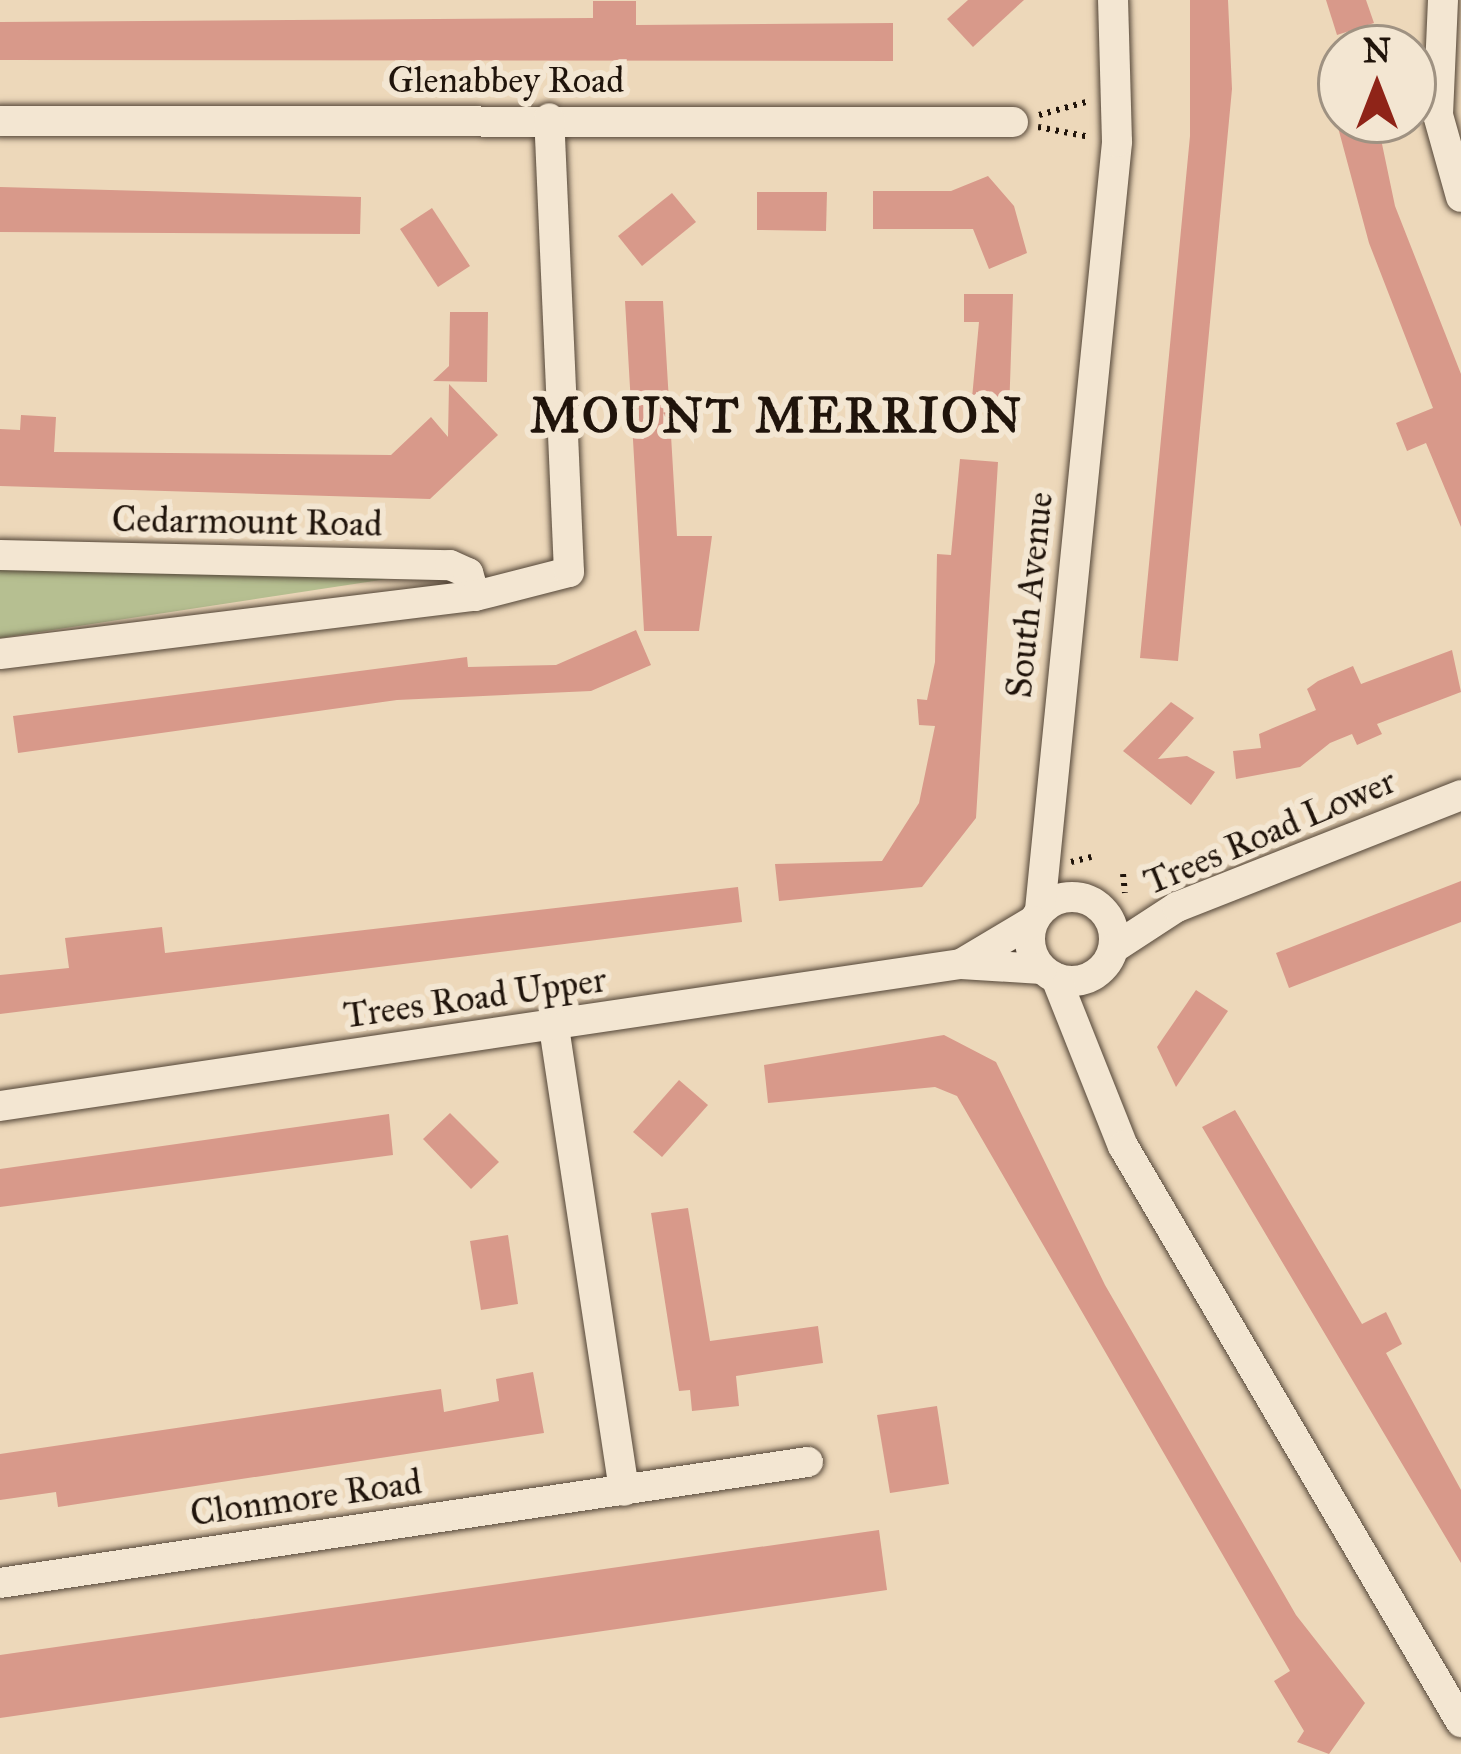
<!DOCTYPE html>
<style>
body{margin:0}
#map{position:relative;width:1461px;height:1754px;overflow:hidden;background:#edd8ba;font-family:"IM FELL Great Primer",serif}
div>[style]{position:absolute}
.green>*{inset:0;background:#b6bf91}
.building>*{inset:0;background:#d8998a}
.path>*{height:6px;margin-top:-3px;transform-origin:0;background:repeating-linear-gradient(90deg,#20140b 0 3px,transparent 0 9px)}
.roads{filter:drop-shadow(0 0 3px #534537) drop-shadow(0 0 3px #534537)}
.street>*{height:30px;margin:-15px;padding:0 15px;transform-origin:15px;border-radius:15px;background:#f3e6d2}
.street>.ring{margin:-15px;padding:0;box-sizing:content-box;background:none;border:30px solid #f3e6d2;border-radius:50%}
span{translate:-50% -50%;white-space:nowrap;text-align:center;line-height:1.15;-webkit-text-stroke:12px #f3e6d2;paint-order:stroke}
.street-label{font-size:36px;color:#20140b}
.district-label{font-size:48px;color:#20140b;font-weight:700;letter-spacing:3px}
.north{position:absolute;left:1317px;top:24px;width:120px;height:120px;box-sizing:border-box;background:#f3e6d2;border:3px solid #9f9282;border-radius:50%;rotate:0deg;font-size:33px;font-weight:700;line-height:48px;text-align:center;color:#20140b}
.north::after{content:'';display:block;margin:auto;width:42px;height:54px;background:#8f2418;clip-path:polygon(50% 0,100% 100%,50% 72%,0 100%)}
</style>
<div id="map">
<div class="green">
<div style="clip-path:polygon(0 563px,433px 572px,0 638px)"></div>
</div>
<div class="building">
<div style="clip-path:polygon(968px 0,1024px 0,973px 47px,947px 19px)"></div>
<div style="clip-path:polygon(1190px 0,1228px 0,1232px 89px,1178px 661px,1140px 658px,1190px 136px)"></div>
<div style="clip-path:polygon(1326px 0,1366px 0,1374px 23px,1337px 35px)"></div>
<div style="clip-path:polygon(593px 1px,636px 1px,636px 25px,893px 23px,893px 61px,0 60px,0 22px,593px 18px)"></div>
<div style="clip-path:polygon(1336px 120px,1377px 120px,1395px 206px,1461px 374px,1461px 527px,1426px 443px,1407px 451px,1396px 423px,1433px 408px,1369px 243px)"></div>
<div style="clip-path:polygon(988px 176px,1014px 206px,1027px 253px,989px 269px,973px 229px,873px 229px,873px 191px,951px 191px)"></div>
<div style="clip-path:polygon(0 187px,361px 197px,360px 234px,0 232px)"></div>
<div style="clip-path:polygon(757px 192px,827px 192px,826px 231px,757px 230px)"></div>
<div style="clip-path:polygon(672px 193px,696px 222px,642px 266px,618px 236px)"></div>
<div style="clip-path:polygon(432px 208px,470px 266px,438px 287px,400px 229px)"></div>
<div style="clip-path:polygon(964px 294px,1013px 294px,1009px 413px,971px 409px,979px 322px,964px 322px)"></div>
<div style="clip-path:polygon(625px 301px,663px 301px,677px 536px,712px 536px,699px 631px,644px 631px)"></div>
<div style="clip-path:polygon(450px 312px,488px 312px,487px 382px,433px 381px,449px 366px)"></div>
<div style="clip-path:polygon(449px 384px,498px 435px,430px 499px,0 486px,0 429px,20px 430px,21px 415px,56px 417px,54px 452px,391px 455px,431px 417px,448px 437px)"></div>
<div style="clip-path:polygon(960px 459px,998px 462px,976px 818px,922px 887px,779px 901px,775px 864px,882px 861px,919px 803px,935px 726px,919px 725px,917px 699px,927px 700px,935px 662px,937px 554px,951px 555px)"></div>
<div style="clip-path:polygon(636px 630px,651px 665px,591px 691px,397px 700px,18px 753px,13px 716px,467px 657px,468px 667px,556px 665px)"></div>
<div style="clip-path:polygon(1452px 650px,1461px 692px,1377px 724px,1382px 734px,1357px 745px,1352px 734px,1330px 743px,1300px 767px,1236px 779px,1233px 751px,1261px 748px,1259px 734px,1316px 710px,1307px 689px,1318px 681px,1353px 666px,1361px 684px)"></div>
<div style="clip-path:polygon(1171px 702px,1194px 718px,1158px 759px,1187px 756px,1215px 772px,1191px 805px,1123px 751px)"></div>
<div style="clip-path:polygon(1461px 881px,1461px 922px,1289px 988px,1276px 953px)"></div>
<div style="clip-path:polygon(738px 887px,742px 922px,0 1014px,0 975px,69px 968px,65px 938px,162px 927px,165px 953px)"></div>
<div style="clip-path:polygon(1196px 990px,1228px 1011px,1176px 1087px,1157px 1047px)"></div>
<div style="clip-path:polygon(944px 1035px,996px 1062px,1105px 1285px,1296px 1615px,1365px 1703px,1329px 1754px,1297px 1742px,1304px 1731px,1274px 1681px,1290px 1671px,957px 1096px,935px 1087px,768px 1103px,764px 1065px)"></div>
<div style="clip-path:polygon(679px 1080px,708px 1105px,662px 1157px,633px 1132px)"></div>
<div style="clip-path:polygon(1235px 1110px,1362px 1324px,1386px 1312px,1402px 1344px,1386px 1353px,1461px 1490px,1461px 1563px,1202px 1127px)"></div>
<div style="clip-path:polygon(450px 1113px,499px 1162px,471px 1189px,423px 1139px)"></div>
<div style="clip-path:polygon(389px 1114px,393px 1155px,0 1207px,0 1169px)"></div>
<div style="clip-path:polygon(688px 1208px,710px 1341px,818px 1326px,823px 1363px,736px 1376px,739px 1406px,692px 1411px,690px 1390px,679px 1391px,651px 1213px)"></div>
<div style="clip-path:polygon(508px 1235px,518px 1304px,481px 1310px,470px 1241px)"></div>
<div style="clip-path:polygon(533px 1372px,544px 1433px,58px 1507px,56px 1492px,0 1500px,0 1454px,441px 1389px,444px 1412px,499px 1401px,496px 1379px)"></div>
<div style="clip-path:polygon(937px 1406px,949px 1484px,890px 1493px,877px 1415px)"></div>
<div style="clip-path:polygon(879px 1530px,887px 1590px,0 1718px,0 1655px)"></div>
</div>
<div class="path">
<div style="left:1039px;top:115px;width:53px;rotate:-15.4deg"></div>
<div style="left:1038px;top:127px;width:53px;rotate:10.9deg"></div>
<div style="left:1071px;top:862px;width:21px;rotate:-14deg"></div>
<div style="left:1123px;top:874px;width:19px;rotate:84deg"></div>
</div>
<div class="roads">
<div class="street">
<div style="left:1443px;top:0;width:115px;rotate:92.5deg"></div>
<div style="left:1438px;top:115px;width:85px;rotate:74.3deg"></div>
<div style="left:0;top:121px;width:1013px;rotate:0.06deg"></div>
<div style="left:0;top:555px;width:450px;rotate:1.3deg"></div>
<div style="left:450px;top:565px;width:20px;rotate:24deg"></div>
<div style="left:468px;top:573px;width:24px;rotate:73deg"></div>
<div style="left:0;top:654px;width:479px;rotate:-7deg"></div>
<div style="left:475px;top:596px;width:97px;rotate:-14.3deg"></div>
<div style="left:569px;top:572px;width:454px;rotate:-92.5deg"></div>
<div class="ring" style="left:1030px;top:897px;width:54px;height:54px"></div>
<div style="left:1040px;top:910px;width:772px;rotate:-84.27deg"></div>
<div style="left:1117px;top:142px;width:142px;rotate:-91.6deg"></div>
<div style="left:1114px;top:948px;width:75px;rotate:-33.1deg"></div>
<div style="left:1177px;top:907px;width:305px;rotate:-21.5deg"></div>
<div style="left:961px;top:964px;width:84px;rotate:-30.8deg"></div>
<div style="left:1056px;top:978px;width:181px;rotate:68.3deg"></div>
<div style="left:1123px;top:1146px;width:668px;rotate:59.6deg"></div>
<div style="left:554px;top:1027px;width:469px;rotate:81.4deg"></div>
<div style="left:0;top:1106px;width:971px;rotate:-8.41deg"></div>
<div style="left:961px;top:964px;width:81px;rotate:3.5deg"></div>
<div style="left:0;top:1583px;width:817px;rotate:-8.52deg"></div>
</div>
</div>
<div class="street-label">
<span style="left:506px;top:81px">Glenabbey Road</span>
<span style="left:247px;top:522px;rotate:1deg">Cedarmount Road</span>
<span style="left:1030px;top:595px;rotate:-84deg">South Avenue</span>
<span style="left:1270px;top:832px;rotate:-23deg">Trees Road Lower</span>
<span style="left:475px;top:998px;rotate:-8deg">Trees Road Upper</span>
<span style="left:306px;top:1498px;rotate:-8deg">Clonmore Road</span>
</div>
<div class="district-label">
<span style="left:777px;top:416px">MOUNT MERRION</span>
</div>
<div class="north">N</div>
</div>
